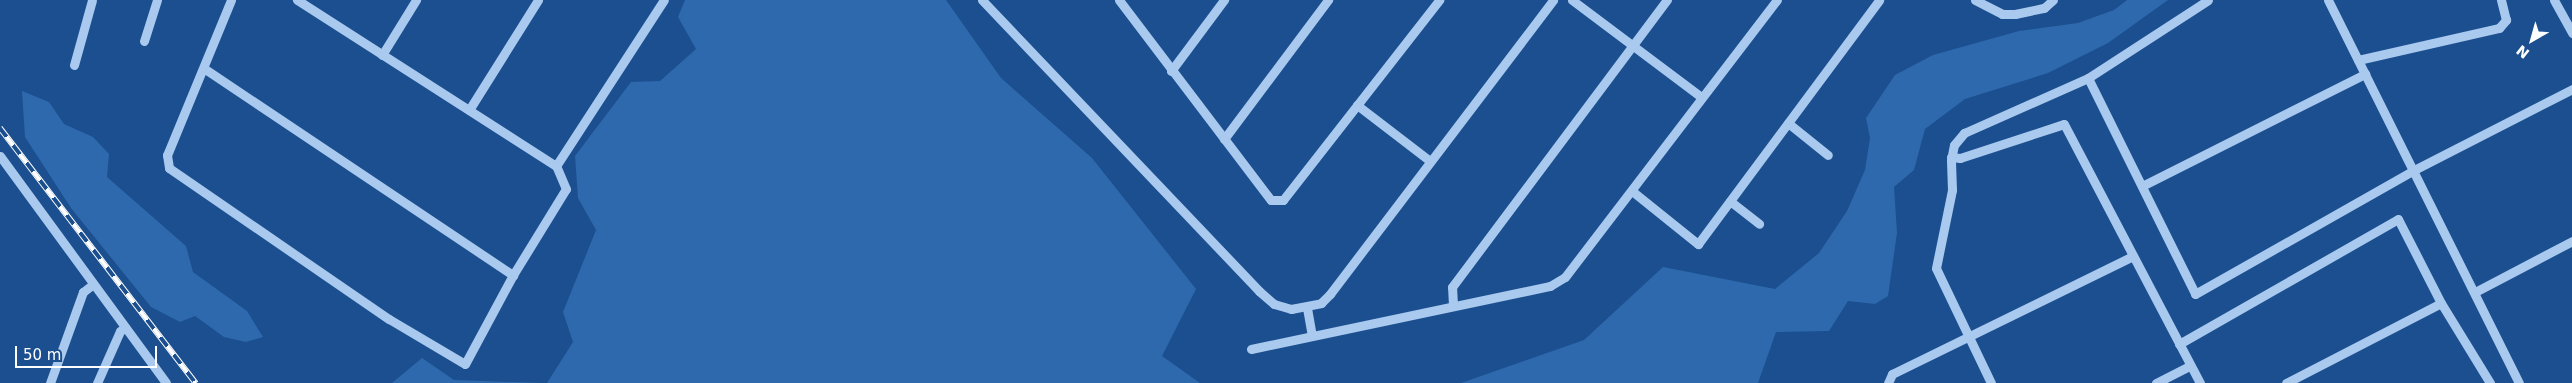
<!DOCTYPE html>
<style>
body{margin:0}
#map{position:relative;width:2572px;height:383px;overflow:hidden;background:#1b4f8f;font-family:"DejaVu Sans",sans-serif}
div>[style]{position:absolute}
.green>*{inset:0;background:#2e69ad}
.minor>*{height:9px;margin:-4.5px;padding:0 4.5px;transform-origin:4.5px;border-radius:4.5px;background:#a9c9ee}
.rail>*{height:5.5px;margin-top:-2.75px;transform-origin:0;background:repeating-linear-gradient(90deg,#1b4f8f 0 11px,#fff 0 22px);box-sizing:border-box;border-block:1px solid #fff}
span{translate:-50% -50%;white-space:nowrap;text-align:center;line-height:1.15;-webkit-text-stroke:4px #1b4f8f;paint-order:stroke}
.north{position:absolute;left:2507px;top:15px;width:50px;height:50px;-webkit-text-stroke:4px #1b4f8f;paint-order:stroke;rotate:218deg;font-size:14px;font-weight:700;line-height:20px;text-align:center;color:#fff}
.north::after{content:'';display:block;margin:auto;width:18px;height:22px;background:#fff;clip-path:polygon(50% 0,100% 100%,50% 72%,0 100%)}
.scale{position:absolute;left:15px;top:346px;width:142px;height:22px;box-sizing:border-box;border:2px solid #fff;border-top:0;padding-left:6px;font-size:15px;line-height:18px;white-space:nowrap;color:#fff;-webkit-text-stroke:4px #1b4f8f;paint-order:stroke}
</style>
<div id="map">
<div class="green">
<div style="clip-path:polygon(685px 0,946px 0,1001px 78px,1092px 158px,1196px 289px,1162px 356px,1200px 383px,547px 383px,573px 342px,563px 312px,596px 230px,578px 198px,575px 156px,631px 82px,660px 81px,696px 49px,678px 17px)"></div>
<div style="clip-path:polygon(2127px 0,2168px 0,2108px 43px,2048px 73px,1965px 99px,1925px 129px,1914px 170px,1894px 187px,1897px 233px,1888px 296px,1875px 304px,1848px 301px,1829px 331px,1776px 332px,1758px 383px,1461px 383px,1584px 340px,1663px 267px,1775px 289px,1819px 253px,1847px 211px,1865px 170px,1870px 138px,1866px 118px,1895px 75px,1933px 55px,2019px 31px,2078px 23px,2114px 10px)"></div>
<div style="clip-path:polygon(22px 91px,49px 102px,64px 124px,93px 137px,109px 154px,107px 177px,186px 246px,193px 272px,247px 311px,263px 337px,246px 342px,224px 337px,195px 316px,180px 322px,151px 307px,71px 208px,25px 137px)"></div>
<div style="clip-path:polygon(422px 358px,454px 380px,542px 383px,392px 383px)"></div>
</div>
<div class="minor">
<div style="left:231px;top:0;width:168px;rotate:112.4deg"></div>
<div style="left:167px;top:155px;width:13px;rotate:81deg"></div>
<div style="left:169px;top:168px;width:267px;rotate:34.5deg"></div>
<div style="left:389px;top:319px;width:88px;rotate:30.6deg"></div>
<div style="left:465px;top:364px;width:101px;rotate:-61.7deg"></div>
<div style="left:513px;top:275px;width:101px;rotate:-58.4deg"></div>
<div style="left:566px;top:189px;width:25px;rotate:-113deg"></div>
<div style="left:556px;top:166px;width:308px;rotate:-147.3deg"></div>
<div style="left:982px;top:0;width:402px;rotate:46.4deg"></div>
<div style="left:1259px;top:291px;width:20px;rotate:41deg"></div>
<div style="left:1274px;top:304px;width:18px;rotate:16deg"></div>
<div style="left:1291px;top:309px;width:31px;rotate:-11deg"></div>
<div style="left:1321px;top:303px;width:13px;rotate:-45deg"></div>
<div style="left:1330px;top:294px;width:369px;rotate:-52.8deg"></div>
<div style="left:1119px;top:0;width:251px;rotate:52.8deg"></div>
<div style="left:1271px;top:200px;width:12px"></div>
<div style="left:1283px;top:200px;width:254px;rotate:-52deg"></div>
<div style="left:1572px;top:0;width:161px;rotate:36.9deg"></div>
<div style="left:1975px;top:0;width:30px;rotate:27deg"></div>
<div style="left:2002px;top:14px;width:13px"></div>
<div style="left:2015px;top:14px;width:30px;rotate:-12deg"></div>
<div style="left:2044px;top:8px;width:12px;rotate:-42deg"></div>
<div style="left:2328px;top:0;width:428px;rotate:63.5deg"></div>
<div style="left:2554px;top:0;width:38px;rotate:61deg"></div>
<div style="left:144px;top:41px;width:43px;rotate:-72.4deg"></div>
<div style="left:382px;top:55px;width:65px;rotate:-58.3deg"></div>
<div style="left:2358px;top:60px;width:145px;rotate:-12.8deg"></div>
<div style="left:2499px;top:28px;width:11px;rotate:-49deg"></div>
<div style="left:2506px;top:20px;width:21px;rotate:-104deg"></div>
<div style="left:74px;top:65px;width:67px;rotate:-74.5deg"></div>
<div style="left:205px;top:69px;width:371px;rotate:33.8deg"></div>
<div style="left:1171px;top:71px;width:89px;rotate:-53.3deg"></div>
<div style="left:2088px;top:78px;width:241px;rotate:63.6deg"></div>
<div style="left:2195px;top:294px;width:252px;rotate:-29.5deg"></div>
<div style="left:2414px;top:170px;width:178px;rotate:-27.1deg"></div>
<div style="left:1357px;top:105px;width:92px;rotate:37.5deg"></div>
<div style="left:469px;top:110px;width:130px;rotate:-57.9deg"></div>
<div style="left:1788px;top:123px;width:51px;rotate:38.7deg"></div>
<div style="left:1224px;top:139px;width:174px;rotate:-53.2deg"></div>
<div style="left:0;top:156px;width:281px;rotate:53.8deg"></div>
<div style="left:1951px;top:157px;width:9px;rotate:6deg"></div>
<div style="left:1960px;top:158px;width:109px;rotate:-18.1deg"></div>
<div style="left:2064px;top:124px;width:293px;rotate:62.3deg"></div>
<div style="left:556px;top:166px;width:198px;rotate:-57deg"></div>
<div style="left:2142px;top:186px;width:250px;rotate:-26.7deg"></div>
<div style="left:1632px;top:191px;width:85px;rotate:38.8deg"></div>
<div style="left:1698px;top:244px;width:304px;rotate:-53.4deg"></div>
<div style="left:1730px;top:201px;width:37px;rotate:38deg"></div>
<div style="left:2475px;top:292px;width:110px;rotate:-27.7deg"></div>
<div style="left:1453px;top:305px;width:18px;rotate:-93deg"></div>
<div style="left:1452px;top:287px;width:359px;rotate:-53.2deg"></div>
<div style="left:1307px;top:308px;width:28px;rotate:80deg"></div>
<div style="left:2179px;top:344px;width:252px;rotate:-29.7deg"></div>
<div style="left:2398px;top:219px;width:94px;rotate:62.9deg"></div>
<div style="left:2441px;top:303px;width:94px;rotate:58.5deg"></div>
<div style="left:1251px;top:349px;width:306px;rotate:-11.9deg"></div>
<div style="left:1550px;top:286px;width:17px;rotate:-31deg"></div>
<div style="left:1565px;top:277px;width:349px;rotate:-52.6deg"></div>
<div style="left:50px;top:383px;width:97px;rotate:-70.1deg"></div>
<div style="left:83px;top:292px;width:11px;rotate:-38deg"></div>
<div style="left:97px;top:383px;width:57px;rotate:-66.1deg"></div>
<div style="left:120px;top:331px;width:6px;rotate:-31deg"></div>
<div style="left:1888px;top:383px;width:10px;rotate:-66deg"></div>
<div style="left:1892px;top:374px;width:268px;rotate:-26.1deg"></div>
<div style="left:1991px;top:383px;width:127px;rotate:-115.6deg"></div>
<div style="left:1936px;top:268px;width:80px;rotate:-78.4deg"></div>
<div style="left:1952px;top:190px;width:30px;rotate:-92deg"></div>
<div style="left:1951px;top:160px;width:15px;rotate:-79deg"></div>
<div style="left:1954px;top:145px;width:16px;rotate:-50deg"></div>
<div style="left:1964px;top:133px;width:136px;rotate:-23.9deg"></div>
<div style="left:2088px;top:78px;width:143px;rotate:-33deg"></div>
<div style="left:2156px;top:383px;width:38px;rotate:-27deg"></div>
<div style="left:2286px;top:383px;width:174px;rotate:-27.3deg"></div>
</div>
<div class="rail">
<div style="left:0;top:128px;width:322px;rotate:52.5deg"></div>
</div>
<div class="north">N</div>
<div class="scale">50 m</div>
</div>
